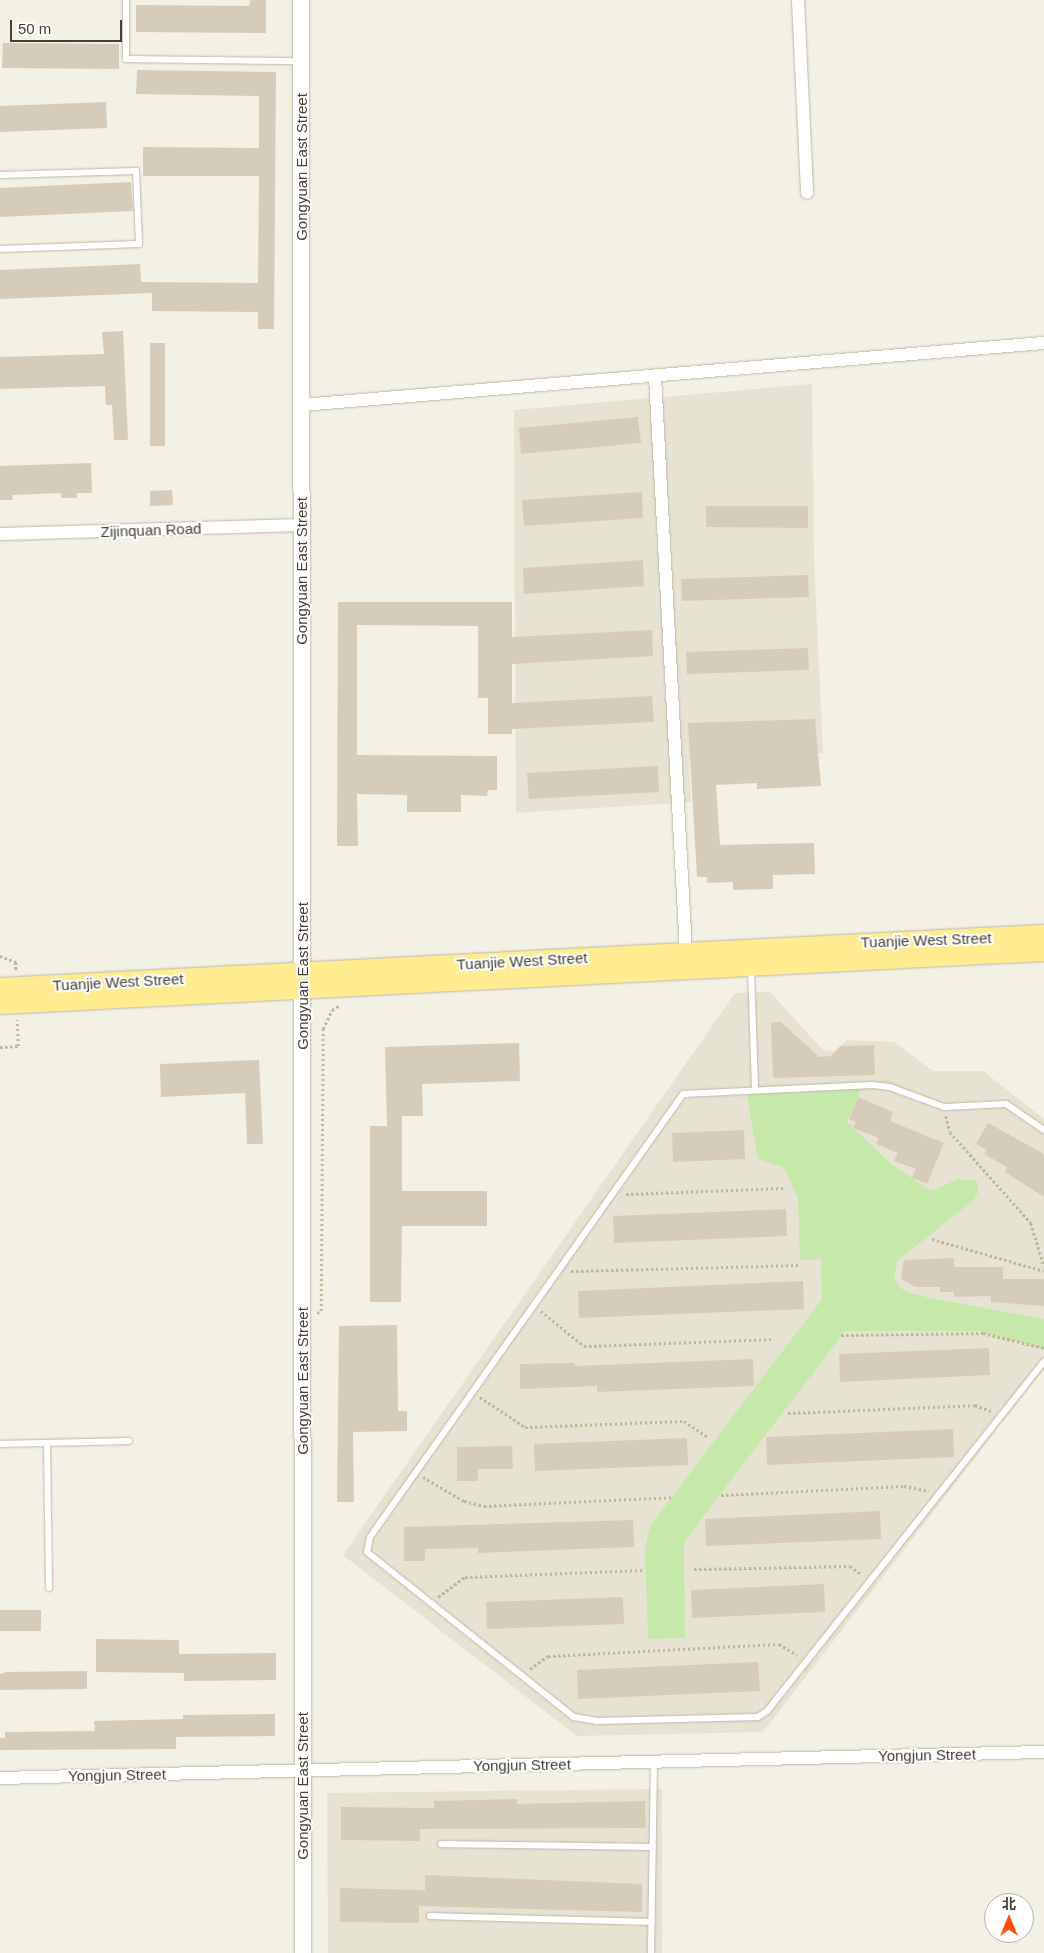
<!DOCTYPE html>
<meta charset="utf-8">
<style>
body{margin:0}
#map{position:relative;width:1044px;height:1953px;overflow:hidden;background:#f3f0e4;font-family:Helvetica,"Noto Sans SC",sans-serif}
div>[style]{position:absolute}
.residential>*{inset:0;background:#e7e3d2}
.green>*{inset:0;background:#c6e9ab}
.building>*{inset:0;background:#d5cdb9}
.path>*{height:2.5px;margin-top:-1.25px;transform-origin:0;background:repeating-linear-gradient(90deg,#c0b797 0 2.5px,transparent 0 5px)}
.roads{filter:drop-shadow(0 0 1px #beb9a7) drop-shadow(0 0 1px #beb9a7)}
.service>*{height:6px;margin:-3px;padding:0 3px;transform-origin:3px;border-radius:3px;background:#fff}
.minor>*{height:12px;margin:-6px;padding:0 6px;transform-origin:6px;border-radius:6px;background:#fff}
.tertiary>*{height:16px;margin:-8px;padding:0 8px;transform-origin:8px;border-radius:8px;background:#fff}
.primary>*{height:20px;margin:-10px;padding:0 10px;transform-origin:10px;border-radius:10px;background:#ffec91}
span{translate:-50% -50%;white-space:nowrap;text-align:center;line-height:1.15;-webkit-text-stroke:4px #fff;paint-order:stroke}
.street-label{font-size:15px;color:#454034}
.north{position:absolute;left:984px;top:1893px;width:50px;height:50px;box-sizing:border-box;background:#fff;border:1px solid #b5b3ae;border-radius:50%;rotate:0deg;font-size:14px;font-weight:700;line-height:20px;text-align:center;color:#454034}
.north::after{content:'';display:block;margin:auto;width:18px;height:22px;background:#ff4e0f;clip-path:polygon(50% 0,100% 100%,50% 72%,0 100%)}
.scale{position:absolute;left:10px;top:20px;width:112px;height:22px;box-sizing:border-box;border:2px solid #454034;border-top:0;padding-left:6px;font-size:15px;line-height:18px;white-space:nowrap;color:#454034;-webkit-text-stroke:4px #fff;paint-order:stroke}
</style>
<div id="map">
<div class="residential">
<div style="clip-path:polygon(812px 384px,814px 559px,823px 753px,689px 761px,691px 802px,516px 813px,514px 410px)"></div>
<div style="clip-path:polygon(770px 992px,823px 1050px,834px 1051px,847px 1040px,894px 1042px,933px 1071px,983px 1071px,1044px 1119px,1044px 1369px,763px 1732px,577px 1736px,343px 1555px,735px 993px)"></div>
<div style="clip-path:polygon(662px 1789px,662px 1953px,328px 1953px,327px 1793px)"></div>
</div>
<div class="green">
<div style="clip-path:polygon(861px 1089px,847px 1122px,890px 1163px,931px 1191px,959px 1179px,977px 1181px,978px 1192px,974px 1200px,897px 1261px,894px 1277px,899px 1286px,906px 1292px,926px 1297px,1044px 1319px,1044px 1349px,977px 1331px,845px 1331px,684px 1542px,685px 1638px,648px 1639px,645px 1549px,650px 1526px,822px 1299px,821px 1259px,800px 1260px,798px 1198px,783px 1167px,758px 1159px,746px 1091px)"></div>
</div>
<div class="building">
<div style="clip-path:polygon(250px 0,266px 0,266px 33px,136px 32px,136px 5px,249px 6px)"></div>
<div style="clip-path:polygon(3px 43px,119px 44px,119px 69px,2px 68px)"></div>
<div style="clip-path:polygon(137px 70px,276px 72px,274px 329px,258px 329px,258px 312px,152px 311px,152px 293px,0 299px,0 270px,140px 264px,141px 282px,258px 283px,259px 176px,143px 176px,143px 147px,259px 148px,259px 96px,136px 94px)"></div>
<div style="clip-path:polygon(106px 102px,107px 128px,0 132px,0 106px)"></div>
<div style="clip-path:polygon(131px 182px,133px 211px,0 217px,0 188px)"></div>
<div style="clip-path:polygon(123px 331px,128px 440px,114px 440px,112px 405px,106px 405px,105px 386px,0 389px,0 357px,104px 354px,102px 332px)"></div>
<div style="clip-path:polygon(150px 343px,165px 343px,165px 446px,150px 446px)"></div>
<div style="clip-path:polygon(638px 417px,641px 443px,521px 454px,519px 428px)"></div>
<div style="clip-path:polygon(91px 463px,92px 493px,77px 493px,77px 498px,61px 498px,61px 493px,12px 495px,13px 500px,0 500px,0 466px)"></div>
<div style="clip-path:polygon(172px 490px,173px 505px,150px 506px,150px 491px)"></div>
<div style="clip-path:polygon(642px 492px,643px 518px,524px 526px,522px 500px)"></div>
<div style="clip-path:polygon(706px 506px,808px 506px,808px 528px,706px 527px)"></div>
<div style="clip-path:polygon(643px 560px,644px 586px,524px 594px,523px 568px)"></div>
<div style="clip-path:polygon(808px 575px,809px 597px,682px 601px,681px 579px)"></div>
<div style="clip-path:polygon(338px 602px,512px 602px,512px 637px,652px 630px,653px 656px,512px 664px,512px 703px,652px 696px,654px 722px,512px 729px,512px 734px,488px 734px,488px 698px,478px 698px,478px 626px,357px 625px,357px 755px,497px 756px,497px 790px,488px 790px,487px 796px,461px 795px,461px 812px,407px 812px,407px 795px,357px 794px,358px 846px,337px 846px)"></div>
<div style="clip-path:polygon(808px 648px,809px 670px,687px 674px,686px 652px)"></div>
<div style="clip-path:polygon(815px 719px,821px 786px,757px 789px,757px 783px,716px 785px,720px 845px,814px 843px,815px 874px,773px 875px,773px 889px,733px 890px,733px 882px,707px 883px,707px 877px,697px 877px,688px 723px)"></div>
<div style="clip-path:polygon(658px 766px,659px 792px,529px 799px,527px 773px)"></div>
<div style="clip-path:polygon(781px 1022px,819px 1057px,831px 1056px,841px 1046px,874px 1045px,875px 1075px,773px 1078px,771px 1023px)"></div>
<div style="clip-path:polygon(519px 1043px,520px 1081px,422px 1084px,423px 1116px,402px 1116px,402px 1191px,487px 1191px,487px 1226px,402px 1226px,401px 1302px,370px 1302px,370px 1126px,387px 1126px,385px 1047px)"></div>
<div style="clip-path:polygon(259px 1060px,263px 1144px,247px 1144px,245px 1093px,161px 1097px,160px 1064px)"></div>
<div style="clip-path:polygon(858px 1097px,893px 1112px,890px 1121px,944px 1143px,927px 1184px,912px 1178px,916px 1169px,894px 1161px,898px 1153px,876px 1144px,879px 1138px,853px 1128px,856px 1122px,849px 1119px)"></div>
<div style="clip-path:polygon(988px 1123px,1044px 1154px,1044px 1197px,1005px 1172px,1007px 1167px,984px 1154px,987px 1150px,976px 1144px)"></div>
<div style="clip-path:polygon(744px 1130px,745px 1159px,673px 1162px,672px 1133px)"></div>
<div style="clip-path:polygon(786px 1209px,787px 1236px,614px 1243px,613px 1216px)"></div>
<div style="clip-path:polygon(954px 1258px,954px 1267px,1003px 1267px,1003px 1279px,1044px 1279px,1044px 1306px,991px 1302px,991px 1296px,954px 1297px,954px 1292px,940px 1292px,940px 1287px,915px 1287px,901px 1279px,904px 1260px)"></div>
<div style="clip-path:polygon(803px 1281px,804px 1309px,579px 1318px,578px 1291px)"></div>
<div style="clip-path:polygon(397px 1325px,398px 1411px,407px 1411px,407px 1431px,353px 1432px,354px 1502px,337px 1502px,339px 1326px)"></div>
<div style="clip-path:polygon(989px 1348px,990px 1375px,840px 1382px,839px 1354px)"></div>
<div style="clip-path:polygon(753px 1359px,754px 1386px,597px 1392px,597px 1386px,520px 1389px,520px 1364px,575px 1363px,575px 1366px)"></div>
<div style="clip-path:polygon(953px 1429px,954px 1457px,767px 1465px,766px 1437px)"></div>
<div style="clip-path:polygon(687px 1438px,688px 1465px,535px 1471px,534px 1444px)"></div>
<div style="clip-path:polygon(512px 1446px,513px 1469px,478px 1469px,478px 1481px,457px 1481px,457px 1447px)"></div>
<div style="clip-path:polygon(880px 1511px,881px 1539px,706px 1546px,705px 1519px)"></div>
<div style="clip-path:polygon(633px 1520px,634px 1547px,478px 1553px,478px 1548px,425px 1549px,425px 1561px,404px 1561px,404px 1527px)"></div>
<div style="clip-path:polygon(824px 1584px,825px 1612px,692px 1618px,691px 1590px)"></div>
<div style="clip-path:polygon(623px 1597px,624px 1624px,487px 1629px,486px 1602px)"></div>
<div style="clip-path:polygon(0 1610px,41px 1610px,41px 1631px,0 1631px)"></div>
<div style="clip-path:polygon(96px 1639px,179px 1640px,179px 1654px,276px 1653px,276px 1680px,184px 1681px,184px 1673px,96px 1672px)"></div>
<div style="clip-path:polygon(758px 1662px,760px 1691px,578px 1699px,577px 1670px)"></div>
<div style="clip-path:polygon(87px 1671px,87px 1689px,0 1690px,0 1674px,6px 1672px)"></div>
<div style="clip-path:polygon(275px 1714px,275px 1736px,176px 1737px,176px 1749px,0 1750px,0 1738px,5px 1738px,5px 1732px,95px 1731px,94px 1721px,183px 1719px,183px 1715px)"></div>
<div style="clip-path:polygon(517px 1799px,517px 1804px,645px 1801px,646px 1828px,420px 1829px,420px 1841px,341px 1840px,341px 1807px,434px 1808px,434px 1801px)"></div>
<div style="clip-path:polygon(425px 1875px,642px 1884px,642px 1912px,419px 1906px,419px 1923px,340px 1922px,340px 1888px,425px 1890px)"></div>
</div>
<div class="path">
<div style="left:0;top:956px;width:17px;rotate:21deg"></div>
<div style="left:16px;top:962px;width:9px;rotate:90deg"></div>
<div style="left:0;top:1047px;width:18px;rotate:-3deg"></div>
<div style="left:18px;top:1046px;width:26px;rotate:-92deg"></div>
<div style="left:946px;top:1116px;width:16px;rotate:76deg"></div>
<div style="left:950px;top:1132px;width:122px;rotate:48.3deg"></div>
<div style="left:1031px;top:1223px;width:45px;rotate:73.2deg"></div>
<div style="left:626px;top:1194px;width:159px;rotate:-2.2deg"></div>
<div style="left:932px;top:1239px;width:116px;rotate:15.9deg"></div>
<div style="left:571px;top:1271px;width:227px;rotate:-1.5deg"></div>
<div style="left:541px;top:1311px;width:55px;rotate:39.1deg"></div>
<div style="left:584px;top:1346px;width:190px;rotate:-2.1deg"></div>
<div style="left:317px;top:1313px;width:4px;rotate:-27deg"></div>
<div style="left:321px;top:1311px;width:282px;rotate:-89.6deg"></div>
<div style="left:323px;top:1029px;width:21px;rotate:-65deg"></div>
<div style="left:332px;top:1010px;width:9px;rotate:-32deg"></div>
<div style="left:841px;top:1335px;width:142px;rotate:-0.8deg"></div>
<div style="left:983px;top:1333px;width:63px;rotate:13.8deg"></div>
<div style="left:480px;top:1397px;width:54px;rotate:33.7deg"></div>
<div style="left:525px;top:1427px;width:159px;rotate:-2.2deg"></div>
<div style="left:684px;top:1421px;width:29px;rotate:34deg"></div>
<div style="left:788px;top:1413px;width:187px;rotate:-2.4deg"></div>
<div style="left:975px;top:1405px;width:17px;rotate:21deg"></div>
<div style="left:423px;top:1477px;width:48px;rotate:30.3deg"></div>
<div style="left:464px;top:1501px;width:21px;rotate:14deg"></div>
<div style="left:484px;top:1506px;width:188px;rotate:-2.7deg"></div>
<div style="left:721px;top:1495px;width:183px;rotate:-2.8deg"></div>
<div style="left:904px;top:1486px;width:25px;rotate:11deg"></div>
<div style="left:694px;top:1569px;width:156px;rotate:-1.1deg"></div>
<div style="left:850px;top:1566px;width:14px;rotate:36deg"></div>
<div style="left:438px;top:1597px;width:34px;rotate:-37deg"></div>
<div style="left:465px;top:1577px;width:180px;rotate:-2.2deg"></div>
<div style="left:530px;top:1669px;width:22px;rotate:-36deg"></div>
<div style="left:548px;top:1656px;width:231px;rotate:-3deg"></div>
<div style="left:779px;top:1644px;width:21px;rotate:31deg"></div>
</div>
<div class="roads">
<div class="service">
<div style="left:126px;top:0;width:59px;rotate:90deg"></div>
<div style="left:126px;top:59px;width:175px;rotate:0.7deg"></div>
<div style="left:0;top:175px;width:136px;rotate:-1.7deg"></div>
<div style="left:136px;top:171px;width:73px;rotate:87.6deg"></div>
<div style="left:139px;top:244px;width:139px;rotate:177.9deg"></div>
<div style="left:751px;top:968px;width:121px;rotate:88.1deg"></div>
<div style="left:1044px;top:1130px;width:46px;rotate:-145.6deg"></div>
<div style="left:1006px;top:1104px;width:62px;rotate:177.2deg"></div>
<div style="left:944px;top:1107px;width:58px;rotate:-159.7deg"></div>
<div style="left:890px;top:1087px;width:17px;rotate:-173deg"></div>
<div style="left:873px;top:1085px;width:190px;rotate:177.3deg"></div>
<div style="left:683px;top:1094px;width:542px;rotate:125.24deg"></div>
<div style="left:370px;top:1537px;width:15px;rotate:101deg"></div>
<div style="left:367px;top:1552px;width:265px;rotate:38.6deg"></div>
<div style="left:574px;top:1717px;width:22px;rotate:10deg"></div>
<div style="left:596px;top:1721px;width:162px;rotate:-1.4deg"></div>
<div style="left:758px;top:1717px;width:11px;rotate:-34deg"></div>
<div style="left:767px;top:1711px;width:446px;rotate:-51.6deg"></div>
<div style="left:47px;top:1443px;width:145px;rotate:89.2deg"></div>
<div style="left:0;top:1444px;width:129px;rotate:-1.3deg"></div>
<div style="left:441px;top:1844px;width:212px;rotate:0.8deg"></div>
<div style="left:430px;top:1916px;width:222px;rotate:1.5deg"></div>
<div style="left:651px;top:1953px;width:192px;rotate:-89.1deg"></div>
</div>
<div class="minor">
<div style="left:798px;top:0;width:193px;rotate:87.3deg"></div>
<div style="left:655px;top:376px;width:577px;rotate:86.92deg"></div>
<div style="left:302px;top:405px;width:745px;rotate:-4.78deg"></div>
<div style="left:0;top:534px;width:302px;rotate:-1.7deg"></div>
<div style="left:0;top:1778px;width:1044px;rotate:-1.43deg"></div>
</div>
<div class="tertiary">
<div style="left:301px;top:0;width:1953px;rotate:89.94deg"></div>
</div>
<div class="primary">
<div style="left:0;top:988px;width:1045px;rotate:-2.91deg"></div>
<div style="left:0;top:1004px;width:1045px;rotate:-2.91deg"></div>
</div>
</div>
<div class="street-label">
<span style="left:302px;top:167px;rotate:-90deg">Gongyuan East Street</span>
<span style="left:151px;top:530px;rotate:-2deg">Zijinquan Road</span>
<span style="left:302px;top:571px;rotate:-90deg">Gongyuan East Street</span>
<span style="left:926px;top:940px;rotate:-2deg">Tuanjie West Street</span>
<span style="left:522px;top:961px;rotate:-3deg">Tuanjie West Street</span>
<span style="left:303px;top:976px;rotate:-90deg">Gongyuan East Street</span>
<span style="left:118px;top:982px;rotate:-3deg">Tuanjie West Street</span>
<span style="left:303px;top:1381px;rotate:-90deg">Gongyuan East Street</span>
<span style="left:927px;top:1755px;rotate:-1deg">Yongjun Street</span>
<span style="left:522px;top:1765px;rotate:-1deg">Yongjun Street</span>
<span style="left:117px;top:1775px;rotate:-1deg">Yongjun Street</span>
<span style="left:303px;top:1786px;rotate:-90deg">Gongyuan East Street</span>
</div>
<div class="north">北</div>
<div class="scale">50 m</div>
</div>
